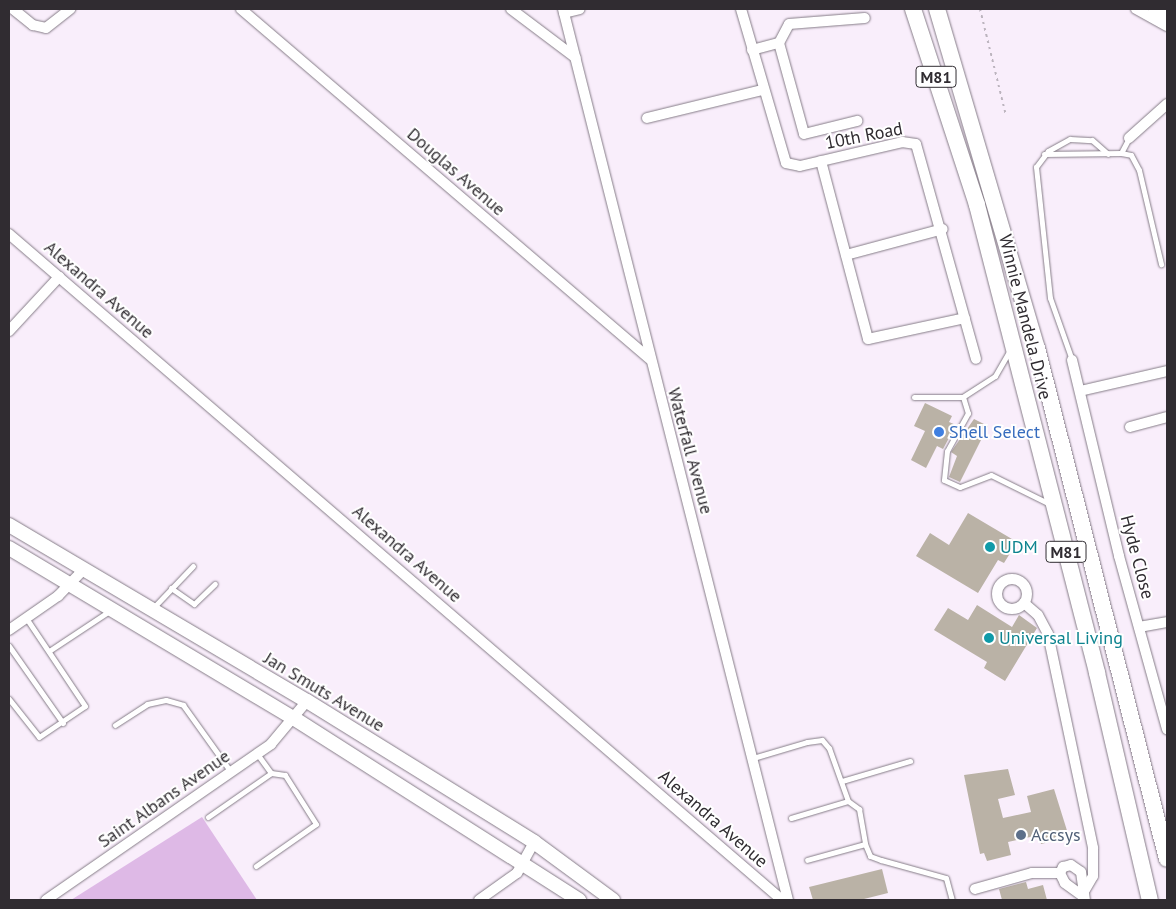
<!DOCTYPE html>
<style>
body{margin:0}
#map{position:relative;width:1176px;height:909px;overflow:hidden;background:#f9eefb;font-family:"PT Sans",sans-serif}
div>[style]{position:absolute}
.green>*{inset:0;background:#deb9e6}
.building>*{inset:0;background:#bab2a6}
.path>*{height:2px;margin-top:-1px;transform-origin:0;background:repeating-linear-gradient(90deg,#bcb4be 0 2.5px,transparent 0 6.5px)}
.roads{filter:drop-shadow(0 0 1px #857c87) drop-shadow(0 0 1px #857c87)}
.service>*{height:5px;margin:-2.5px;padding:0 2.5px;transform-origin:2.5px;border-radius:2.5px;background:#fff}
.minor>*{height:10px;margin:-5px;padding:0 5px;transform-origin:5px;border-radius:5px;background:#fff}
.minor>.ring{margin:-5px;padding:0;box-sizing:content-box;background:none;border:10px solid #fff;border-radius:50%}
.secondary>*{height:14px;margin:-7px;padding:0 7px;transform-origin:7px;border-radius:7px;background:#fff}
.primary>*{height:16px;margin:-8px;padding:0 8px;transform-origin:8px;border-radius:8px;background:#fff}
.dots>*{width:14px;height:14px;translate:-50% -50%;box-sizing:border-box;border:2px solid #fff;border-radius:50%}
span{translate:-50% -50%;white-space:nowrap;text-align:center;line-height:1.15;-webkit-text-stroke:4px #fff;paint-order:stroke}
.shield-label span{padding:1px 4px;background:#fff;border:1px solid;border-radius:4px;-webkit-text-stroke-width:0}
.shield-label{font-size:16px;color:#302c31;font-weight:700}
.street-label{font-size:18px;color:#302c31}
.shop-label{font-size:18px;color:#366cbe}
.left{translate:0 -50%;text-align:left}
.culture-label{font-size:18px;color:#0d838f}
.service-label{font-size:18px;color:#4e5e75}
.frame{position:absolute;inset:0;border:10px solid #302c31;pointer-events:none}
</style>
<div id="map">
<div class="green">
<div style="clip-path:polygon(202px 817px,257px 900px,71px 900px)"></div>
</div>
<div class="building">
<div style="clip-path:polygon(925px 403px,952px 416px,949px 422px,956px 425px,943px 449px,937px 446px,926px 468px,911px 460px,925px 431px,914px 426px)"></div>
<div style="clip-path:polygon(974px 419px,988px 426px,960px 482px,949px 477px,957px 456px,951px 452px)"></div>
<div style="clip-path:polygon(968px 513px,1017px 542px,1004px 563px,998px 560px,978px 593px,916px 556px,930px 533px,949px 545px)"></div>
<div style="clip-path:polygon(977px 605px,1012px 627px,1019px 615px,1037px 628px,1005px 681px,984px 668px,987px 662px,934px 630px,948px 608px,968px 620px)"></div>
<div style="clip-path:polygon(1008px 769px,1015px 795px,998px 799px,1003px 818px,1031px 812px,1027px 796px,1054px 789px,1069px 837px,1041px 844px,1039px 835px,1008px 842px,1011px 855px,987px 861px,984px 853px,980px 854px,964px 775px)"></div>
<div style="clip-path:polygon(882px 869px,888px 893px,860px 900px,813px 900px,809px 887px)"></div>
<div style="clip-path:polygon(1026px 882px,1028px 889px,1043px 885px,1047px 900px,1002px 900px,999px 889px)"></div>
</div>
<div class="path">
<div style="left:980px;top:9px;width:110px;rotate:76.3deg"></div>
</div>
<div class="roads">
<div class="service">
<div style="left:1121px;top:153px;width:10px;rotate:11deg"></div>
<div style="left:1131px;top:155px;width:17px;rotate:62deg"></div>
<div style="left:1139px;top:170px;width:97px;rotate:76.8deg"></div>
<div style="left:1044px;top:154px;width:77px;rotate:-0.7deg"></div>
<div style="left:1121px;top:153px;width:17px;rotate:-62deg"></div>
<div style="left:1010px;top:350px;width:30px;rotate:120deg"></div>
<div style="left:995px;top:376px;width:38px;rotate:147deg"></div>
<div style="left:963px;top:397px;width:17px;rotate:73deg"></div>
<div style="left:968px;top:413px;width:43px;rotate:118.9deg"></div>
<div style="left:947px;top:451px;width:29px;rotate:96deg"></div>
<div style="left:944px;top:480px;width:17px;rotate:24deg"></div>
<div style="left:960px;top:487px;width:33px;rotate:-21deg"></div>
<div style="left:991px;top:475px;width:66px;rotate:26.2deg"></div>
<div style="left:1072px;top:360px;width:66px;rotate:-109.5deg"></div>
<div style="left:1050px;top:298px;width:132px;rotate:-96.1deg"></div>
<div style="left:1036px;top:167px;width:20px;rotate:-53deg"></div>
<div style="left:1048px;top:151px;width:25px;rotate:-29deg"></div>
<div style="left:1070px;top:139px;width:22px;rotate:3deg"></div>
<div style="left:1092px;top:140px;width:21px;rotate:41deg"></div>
<div style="left:914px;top:397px;width:49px"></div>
<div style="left:171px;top:588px;width:28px;rotate:35deg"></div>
<div style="left:194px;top:604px;width:29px;rotate:-44deg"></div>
<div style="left:153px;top:608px;width:58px;rotate:-46.4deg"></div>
<div style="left:9px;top:646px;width:94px;rotate:55deg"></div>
<div style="left:49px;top:651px;width:74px;rotate:-33.5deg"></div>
<div style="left:9px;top:699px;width:48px;rotate:51.7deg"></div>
<div style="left:39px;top:737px;width:55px;rotate:-34deg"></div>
<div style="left:85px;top:706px;width:106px;rotate:-123.8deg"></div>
<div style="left:115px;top:725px;width:38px;rotate:-33deg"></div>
<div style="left:147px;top:704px;width:19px;rotate:-12deg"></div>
<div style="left:166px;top:700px;width:18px;rotate:16deg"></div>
<div style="left:183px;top:705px;width:82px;rotate:54.4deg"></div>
<div style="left:753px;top:758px;width:56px;rotate:-16.5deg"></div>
<div style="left:807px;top:742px;width:15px;rotate:-8deg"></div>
<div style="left:822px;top:740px;width:11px;rotate:49deg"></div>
<div style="left:829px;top:748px;width:56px;rotate:70.3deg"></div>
<div style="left:848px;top:801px;width:14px;rotate:36deg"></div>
<div style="left:859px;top:809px;width:36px;rotate:80deg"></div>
<div style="left:865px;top:844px;width:60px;rotate:164.6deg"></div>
<div style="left:842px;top:781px;width:71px;rotate:-16.4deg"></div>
<div style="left:208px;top:817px;width:77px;rotate:-34.9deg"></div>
<div style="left:271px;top:773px;width:24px;rotate:-126deg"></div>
<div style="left:791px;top:818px;width:59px;rotate:-16.6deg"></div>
<div style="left:865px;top:844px;width:13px;rotate:67deg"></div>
<div style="left:870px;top:856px;width:12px;rotate:20deg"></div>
<div style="left:881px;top:860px;width:67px;rotate:15.5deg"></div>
<div style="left:946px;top:878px;width:23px;rotate:75deg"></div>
<div style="left:256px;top:866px;width:73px;rotate:-35deg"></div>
<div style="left:316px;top:824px;width:58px;rotate:-122.3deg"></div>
<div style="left:285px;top:775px;width:14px;rotate:-172deg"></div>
</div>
<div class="minor">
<div style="left:13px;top:9px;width:26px;rotate:39deg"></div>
<div style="left:33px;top:25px;width:13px;rotate:13deg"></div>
<div style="left:46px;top:28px;width:31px;rotate:-38deg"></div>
<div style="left:241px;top:9px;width:538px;rotate:40.56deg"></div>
<div style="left:511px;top:9px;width:81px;rotate:37deg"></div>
<div style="left:563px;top:9px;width:919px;rotate:75.83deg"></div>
<div style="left:741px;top:9px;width:160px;rotate:73.7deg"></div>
<div style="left:786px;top:163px;width:14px;rotate:12deg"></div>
<div style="left:800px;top:166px;width:105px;rotate:-13.2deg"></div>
<div style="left:902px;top:142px;width:14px;rotate:8deg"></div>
<div style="left:916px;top:144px;width:223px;rotate:74.4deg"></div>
<div style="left:1136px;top:9px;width:35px;rotate:29deg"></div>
<div style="left:1153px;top:9px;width:16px;rotate:27deg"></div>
<div style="left:564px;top:13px;width:16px;rotate:-14deg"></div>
<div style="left:779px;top:43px;width:94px;rotate:74.6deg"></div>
<div style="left:804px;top:134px;width:55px;rotate:-13.8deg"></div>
<div style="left:752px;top:50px;width:28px;rotate:-15deg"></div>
<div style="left:779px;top:43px;width:21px;rotate:-62deg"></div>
<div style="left:789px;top:24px;width:76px;rotate:-4.5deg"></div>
<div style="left:647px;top:118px;width:118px;rotate:-13.7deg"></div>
<div style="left:1129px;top:138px;width:51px;rotate:-41.8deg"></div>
<div style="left:821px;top:161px;width:184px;rotate:75.2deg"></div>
<div style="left:868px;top:339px;width:99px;rotate:-12.2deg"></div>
<div style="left:9px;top:234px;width:1020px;rotate:40.75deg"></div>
<div style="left:846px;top:255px;width:100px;rotate:-15deg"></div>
<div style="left:9px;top:331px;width:74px;rotate:-47.2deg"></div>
<div style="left:1072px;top:360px;width:202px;rotate:76.5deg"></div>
<div style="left:1119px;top:556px;width:180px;rotate:74.5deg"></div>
<div style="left:1080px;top:391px;width:89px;rotate:-12.9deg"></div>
<div style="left:1130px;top:427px;width:38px;rotate:-15deg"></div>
<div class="ring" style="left:997px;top:579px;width:20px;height:20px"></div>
<div style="left:1024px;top:603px;width:18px;rotate:41deg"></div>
<div style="left:1038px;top:615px;width:21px;rotate:62deg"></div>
<div style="left:1048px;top:634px;width:219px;rotate:78.1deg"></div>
<div style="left:1093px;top:848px;width:28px;rotate:90deg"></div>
<div style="left:1093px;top:876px;width:16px;rotate:120deg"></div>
<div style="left:1139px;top:627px;width:28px;rotate:-10deg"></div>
<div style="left:9px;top:630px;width:60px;rotate:-34.8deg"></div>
<div style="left:58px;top:596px;width:36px;rotate:-46deg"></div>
<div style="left:975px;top:889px;width:59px;rotate:-15.7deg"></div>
<div style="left:1032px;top:873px;width:28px"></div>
<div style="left:1084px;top:897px;width:24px;rotate:-144deg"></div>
<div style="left:1065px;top:883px;width:11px;rotate:-117deg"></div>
<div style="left:1060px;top:873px;width:7px;rotate:-63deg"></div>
<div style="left:1063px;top:867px;width:8px;rotate:-14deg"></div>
<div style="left:1071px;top:865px;width:12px;rotate:35deg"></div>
<div style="left:1081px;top:872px;width:28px;rotate:82deg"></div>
<div style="left:46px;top:900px;width:274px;rotate:-34.7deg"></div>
<div style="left:271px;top:744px;width:56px;rotate:-50.1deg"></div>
<div style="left:479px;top:900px;width:47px;rotate:-35.4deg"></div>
<div style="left:517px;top:873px;width:35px;rotate:-61deg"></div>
</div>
<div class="secondary">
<div style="left:9px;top:525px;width:346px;rotate:30.6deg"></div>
<div style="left:307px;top:701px;width:267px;rotate:31.8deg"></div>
<div style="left:534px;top:842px;width:98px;rotate:36.3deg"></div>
<div style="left:9px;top:548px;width:333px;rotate:30.9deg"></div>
<div style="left:295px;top:719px;width:337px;rotate:32.5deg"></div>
</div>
<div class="primary">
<div style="left:913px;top:9px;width:206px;rotate:71.9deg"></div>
<div style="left:977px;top:205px;width:483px;rotate:75.6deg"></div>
<div style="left:1097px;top:673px;width:233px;rotate:76.9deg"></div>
<div style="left:937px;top:9px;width:353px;rotate:73.6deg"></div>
<div style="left:1037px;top:348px;width:527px;rotate:75.73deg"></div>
</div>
</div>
<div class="dots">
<div style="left:939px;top:432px;background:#3f7fe0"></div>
<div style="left:990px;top:547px;background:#0f9aa8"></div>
<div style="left:989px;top:638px;background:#0f9aa8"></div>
<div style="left:1021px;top:835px;background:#5c6f8a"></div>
</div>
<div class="shield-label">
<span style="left:936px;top:77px">M81</span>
<span style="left:1066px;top:552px">M81</span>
</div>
<div class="street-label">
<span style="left:864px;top:136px;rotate:-11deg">10th Road</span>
<span style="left:456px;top:172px;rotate:41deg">Douglas Avenue</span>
<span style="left:99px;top:290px;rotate:41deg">Alexandra Avenue</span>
<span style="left:1025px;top:317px;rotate:76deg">Winnie Mandela Drive</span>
<span style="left:690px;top:451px;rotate:75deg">Waterfall Avenue</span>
<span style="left:407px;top:554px;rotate:41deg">Alexandra Avenue</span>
<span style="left:1137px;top:557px;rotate:75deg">Hyde Close</span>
<span style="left:324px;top:692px;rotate:31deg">Jan Smuts Avenue</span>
<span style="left:164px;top:799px;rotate:-35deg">Saint Albans Avenue</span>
<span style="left:713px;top:819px;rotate:41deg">Alexandra Avenue</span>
</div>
<div class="shop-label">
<span class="left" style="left:949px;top:432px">Shell Select</span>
</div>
<div class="culture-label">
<span class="left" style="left:1000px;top:547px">UDM</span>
<span class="left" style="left:999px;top:638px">Universal Living</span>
</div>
<div class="service-label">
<span class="left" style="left:1031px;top:835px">Accsys</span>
</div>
<div class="frame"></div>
</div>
